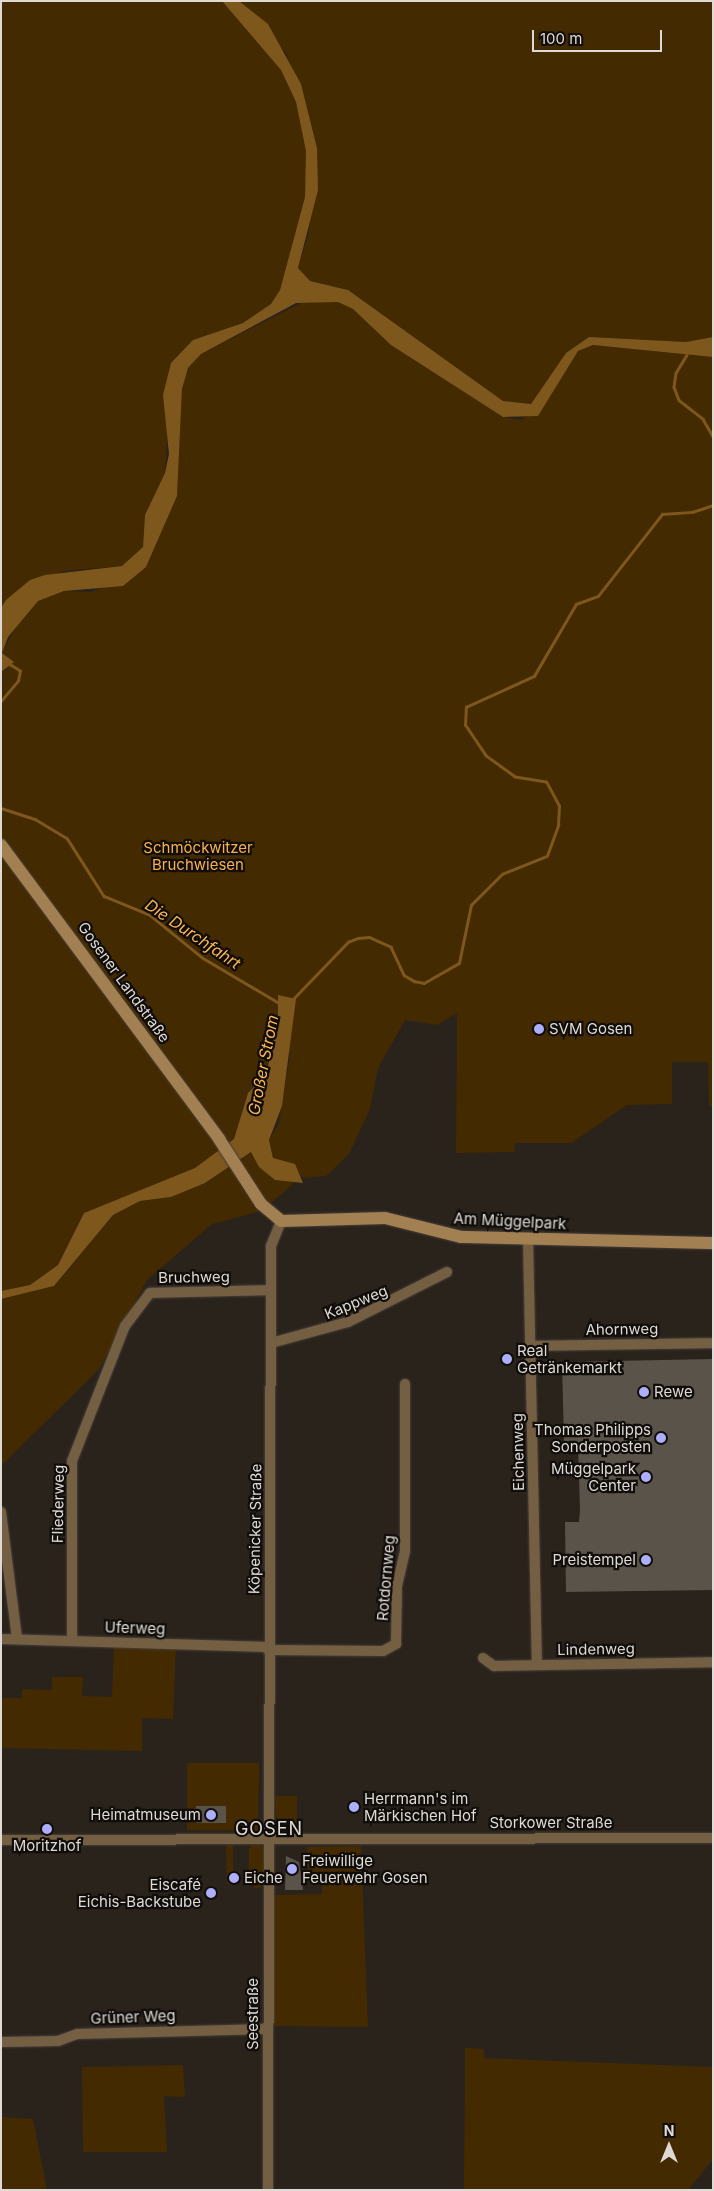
<!DOCTYPE html>
<meta charset="utf-8">
<style>
body{margin:0}
#map{position:relative;width:714px;height:2191px;overflow:hidden;background:#2a231c;font-family:Inter,sans-serif}
div>[style]{position:absolute}
.green>*{inset:0;background:#442a01}
.water>*{inset:0;background:#7e571d}
.stream>*{height:2.5px;margin:-1.25px;padding:0 1.25px;transform-origin:1.25px;border-radius:1.25px;background:#7e571d}
.building>*{inset:0;background:#5a534a}
.roads{filter:drop-shadow(0 0 1px #47403a) drop-shadow(0 0 1px #47403a)}
.street>*{height:10px;margin:-5px;padding:0 5px;transform-origin:5px;border-radius:5px;background:#755f43}
.secondary>*{height:12px;margin:-6px;padding:0 6px;transform-origin:6px;border-radius:6px;background:#a38052}
.dots>*{width:14px;height:14px;translate:-50% -50%;box-sizing:border-box;border:2px solid #100d0a;border-radius:50%}
span{translate:-50% -50%;white-space:nowrap;text-align:center;line-height:1.15;-webkit-text-stroke:4.5px #100d0a;paint-order:stroke}
.park-label{font-size:15px;color:#f9b14c}
.street-label{font-size:15px;color:#dfdad5}
.poi-label{font-size:15px;color:#dfdad5}
.left{translate:0 -50%;text-align:left}
.right{translate:-100% -50%;text-align:right}
.water-label{font-size:16px;color:#fcb550;font-style:italic}
.quarter-label{font-size:18px;color:#dfdad5;letter-spacing:1px}
.frame{position:absolute;inset:0;border:2px solid #dfdad5;pointer-events:none}
.north{position:absolute;left:644px;top:2121px;width:50px;height:50px;-webkit-text-stroke:4px #100d0a;paint-order:stroke;rotate:0deg;font-size:14px;font-weight:700;line-height:20px;text-align:center;color:#dfdad5}
.north::after{content:'';display:block;margin:auto;width:18px;height:22px;background:#dfdad5;clip-path:polygon(50% 0,100% 100%,50% 72%,0 100%)}
.scale{position:absolute;left:532px;top:30px;width:130px;height:22px;box-sizing:border-box;border:2px solid #dfdad5;border-top:0;padding-left:6px;font-size:15px;line-height:18px;white-space:nowrap;color:#dfdad5;-webkit-text-stroke:4px #100d0a;paint-order:stroke}
</style>
<div id="map">
<div class="green">
<div style="clip-path:polygon(1px 1px,222px 1px,281px 70px,296px 102px,307px 151px,305px 197px,280px 290px,271px 304px,243px 323px,193px 340px,168px 427px,165px 473px,145px 515px,143px 547px,122px 566px,64px 571px,6px 600px,1px 608px)"></div>
<div style="clip-path:polygon(239px 1px,713px 1px,713px 337px,686px 342px,589px 337px,566px 353px,531px 404px,503px 401px,348px 290px,310px 281px,298px 268px,309px 231px,317px 148px,307px 108px,286px 53px)"></div>
<div style="clip-path:polygon(307px 300px,338px 302px,353px 309px,391px 345px,503px 417px,522px 420px,578px 351px,593px 345px,713px 357px,713px 1106px,709px 1106px,708px 1062px,672px 1062px,672px 1104px,627px 1105px,571px 1143px,515px 1143px,514px 1152px,456px 1153px,457px 1013px,437px 1025px,405px 1020px,378px 1068px,370px 1109px,349px 1154px,326px 1176px,304px 1178px,273px 1158px,269px 1140px,279px 1123px,290px 1056px,278px 995px,278px 1022px,266px 1075px,248px 1093px,234px 1139px,195px 1168px,84px 1213px,58px 1265px,30px 1285px,1px 1291px,1px 672px,7px 669px,2px 653px,21px 617px,38px 601px,64px 591px,92px 592px,146px 567px,177px 496px,182px 389px,188px 368px,201px 354px)"></div>
<div style="clip-path:polygon(252px 1152px,259px 1167px,294px 1183px,262px 1211px,212px 1224px,147px 1280px,99px 1369px,1px 1466px,1px 1299px,55px 1286px,113px 1215px,140px 1201px,171px 1197px,205px 1183px)"></div>
<div style="clip-path:polygon(114px 1644px,176px 1645px,173px 1719px,142px 1718px,142px 1751px,1px 1748px,1px 1698px,22px 1698px,22px 1689px,52px 1690px,52px 1677px,83px 1677px,82px 1696px,112px 1697px)"></div>
<div style="clip-path:polygon(187px 1763px,259px 1763px,258px 1831px,187px 1830px)"></div>
<div style="clip-path:polygon(275px 1796px,297px 1796px,297px 1829px,277px 1823px)"></div>
<div style="clip-path:polygon(253px 1844px,264px 1847px,264px 1885px,256px 1889px,248px 1881px,249px 1849px)"></div>
<div style="clip-path:polygon(226px 1845px,233px 1845px,233px 1885px,227px 1884px)"></div>
<div style="clip-path:polygon(361px 1846px,368px 2027px,273px 2026px,274px 1895px,322px 1894px,322px 1873px,308px 1873px,307px 1847px)"></div>
<div style="clip-path:polygon(465px 2048px,484px 2049px,484px 2058px,713px 2067px,713px 2159px,688px 2190px,464px 2190px)"></div>
<div style="clip-path:polygon(183px 2065px,185px 2097px,164px 2096px,167px 2152px,83px 2152px,82px 2067px)"></div>
<div style="clip-path:polygon(1px 2117px,33px 2119px,47px 2190px,1px 2190px)"></div>
</div>
<div class="water">
<div style="clip-path:polygon(222px 1px,239px 1px,268px 24px,301px 84px,317px 148px,318px 190px,298px 268px,310px 281px,348px 290px,503px 401px,531px 404px,566px 353px,589px 337px,686px 342px,713px 337px,713px 357px,593px 345px,578px 351px,538px 416px,503px 417px,391px 345px,353px 309px,338px 302px,296px 303px,201px 354px,188px 368px,182px 389px,177px 496px,146px 567px,123px 586px,64px 591px,38px 601px,8px 637px,2px 653px,14px 662px,1px 672px,1px 608px,6px 600px,30px 580px,45px 575px,122px 566px,143px 547px,145px 515px,165px 473px,169px 454px,163px 395px,171px 363px,193px 340px,243px 323px,271px 304px,280px 290px,305px 197px,306px 151px,296px 102px,281px 70px)"></div>
<div style="clip-path:polygon(278px 995px,296px 999px,282px 1106px,269px 1140px,273px 1158px,295px 1164px,303px 1183px,275px 1180px,259px 1167px,251px 1152px,205px 1183px,171px 1197px,140px 1201px,113px 1215px,54px 1286px,1px 1299px,1px 1291px,30px 1285px,58px 1265px,84px 1213px,195px 1168px,234px 1139px,248px 1093px,266px 1075px,278px 1022px)"></div>
</div>
<div class="stream">
<div style="left:687px;top:355px;width:21px;rotate:121deg"></div>
<div style="left:676px;top:373px;width:14px;rotate:98deg"></div>
<div style="left:674px;top:387px;width:14px;rotate:69deg"></div>
<div style="left:679px;top:400px;width:31px;rotate:38deg"></div>
<div style="left:703px;top:419px;width:20px;rotate:60deg"></div>
<div style="left:1px;top:701px;width:26px;rotate:-50deg"></div>
<div style="left:18px;top:681px;width:10px;rotate:-79deg"></div>
<div style="left:20px;top:671px;width:13px;rotate:-148deg"></div>
<div style="left:1px;top:808px;width:36px;rotate:18deg"></div>
<div style="left:35px;top:819px;width:37px;rotate:31deg"></div>
<div style="left:67px;top:838px;width:69px;rotate:57.5deg"></div>
<div style="left:104px;top:896px;width:50px;rotate:22.4deg"></div>
<div style="left:150px;top:915px;width:68px;rotate:39.1deg"></div>
<div style="left:203px;top:958px;width:88px;rotate:30.6deg"></div>
<div style="left:292px;top:1000px;width:81px;rotate:-46deg"></div>
<div style="left:348px;top:942px;width:11px;rotate:-22deg"></div>
<div style="left:358px;top:938px;width:11px;rotate:-5deg"></div>
<div style="left:369px;top:937px;width:24px;rotate:24deg"></div>
<div style="left:391px;top:947px;width:31px;rotate:65deg"></div>
<div style="left:404px;top:975px;width:12px;rotate:31deg"></div>
<div style="left:414px;top:981px;width:10px;rotate:11deg"></div>
<div style="left:424px;top:983px;width:40px;rotate:-29.7deg"></div>
<div style="left:459px;top:963px;width:59px;rotate:-78.3deg"></div>
<div style="left:471px;top:905px;width:44px;rotate:-45deg"></div>
<div style="left:502px;top:874px;width:48px;rotate:-21.8deg"></div>
<div style="left:547px;top:856px;width:33px;rotate:-70deg"></div>
<div style="left:558px;top:825px;width:19px;rotate:-87deg"></div>
<div style="left:559px;top:806px;width:27px;rotate:-118deg"></div>
<div style="left:546px;top:782px;width:31px;rotate:-171deg"></div>
<div style="left:515px;top:777px;width:36px;rotate:-144deg"></div>
<div style="left:486px;top:756px;width:37px;rotate:-124deg"></div>
<div style="left:465px;top:725px;width:18px;rotate:-87deg"></div>
<div style="left:466px;top:707px;width:75px;rotate:-24.5deg"></div>
<div style="left:534px;top:676px;width:83px;rotate:-59.7deg"></div>
<div style="left:576px;top:604px;width:23px;rotate:-20deg"></div>
<div style="left:598px;top:596px;width:104px;rotate:-52deg"></div>
<div style="left:662px;top:514px;width:30px;rotate:-4deg"></div>
<div style="left:692px;top:512px;width:22px;rotate:-18deg"></div>
</div>
<div class="building">
<div style="clip-path:polygon(713px 1359px,713px 1590px,566px 1592px,565px 1522px,579px 1522px,580px 1510px,578px 1443px,564px 1443px,562px 1362px)"></div>
<div style="clip-path:polygon(196px 1806px,226px 1806px,226px 1823px,196px 1823px)"></div>
<div style="clip-path:polygon(286px 1856px,299px 1862px,303px 1890px,285px 1890px)"></div>
</div>
<div class="roads">
<div class="street">
<div style="left:528px;top:1239px;width:426px;rotate:88.8deg"></div>
<div style="left:271px;top:1343px;width:80px;rotate:-15.3deg"></div>
<div style="left:348px;top:1322px;width:111px;rotate:-26.8deg"></div>
<div style="left:531px;top:1346px;width:182px;rotate:-0.9deg"></div>
<div style="left:1px;top:1512px;width:128px;rotate:82.8deg"></div>
<div style="left:1px;top:1639px;width:267px;rotate:1.7deg"></div>
<div style="left:72px;top:1641px;width:180px;rotate:-90deg"></div>
<div style="left:72px;top:1461px;width:145px;rotate:-68.6deg"></div>
<div style="left:125px;top:1326px;width:41px;rotate:-52.9deg"></div>
<div style="left:150px;top:1293px;width:121px;rotate:-1.4deg"></div>
<div style="left:268px;top:1650px;width:115px;rotate:0.5deg"></div>
<div style="left:383px;top:1651px;width:15px;rotate:-28deg"></div>
<div style="left:396px;top:1644px;width:58px;rotate:-89deg"></div>
<div style="left:397px;top:1586px;width:36px;rotate:-77deg"></div>
<div style="left:405px;top:1551px;width:167px;rotate:-90deg"></div>
<div style="left:483px;top:1658px;width:14px;rotate:36deg"></div>
<div style="left:494px;top:1666px;width:219px;rotate:-1deg"></div>
<div style="left:1px;top:1840px;width:712px;rotate:-0.16deg"></div>
<div style="left:1px;top:2042px;width:57px;rotate:-1deg"></div>
<div style="left:58px;top:2041px;width:20px;rotate:-20deg"></div>
<div style="left:77px;top:2034px;width:191px;rotate:-1.5deg"></div>
<div style="left:268px;top:2190px;width:944px;rotate:-89.82deg"></div>
<div style="left:271px;top:1246px;width:27px;rotate:-68deg"></div>
</div>
<div class="secondary">
<div style="left:1px;top:845px;width:366px;rotate:53.4deg"></div>
<div style="left:219px;top:1139px;width:77px;rotate:57.1deg"></div>
<div style="left:261px;top:1204px;width:26px;rotate:40deg"></div>
<div style="left:281px;top:1221px;width:104px;rotate:-1.7deg"></div>
<div style="left:385px;top:1218px;width:78px;rotate:14deg"></div>
<div style="left:461px;top:1237px;width:252px;rotate:1.4deg"></div>
</div>
</div>
<div class="dots">
<div style="left:539px;top:1029px;background:#adaffb"></div>
<div style="left:507px;top:1359px;background:#adaffb"></div>
<div style="left:644px;top:1392px;background:#adaffb"></div>
<div style="left:661px;top:1438px;background:#adaffb"></div>
<div style="left:646px;top:1477px;background:#adaffb"></div>
<div style="left:646px;top:1560px;background:#adaffb"></div>
<div style="left:354px;top:1807px;background:#adaffb"></div>
<div style="left:211px;top:1815px;background:#adaffb"></div>
<div style="left:47px;top:1829px;background:#adaffb"></div>
<div style="left:292px;top:1869px;background:#adaffb"></div>
<div style="left:234px;top:1878px;background:#adaffb"></div>
<div style="left:211px;top:1893px;background:#adaffb"></div>
</div>
<div class="park-label">
<span style="left:198px;top:856px">Schmöckwitzer<br>Bruchwiesen</span>
</div>
<div class="street-label">
<span style="left:124px;top:982px;rotate:54deg">Gosener Landstraße</span>
<span style="left:510px;top:1221px;rotate:3deg">Am Müggelpark</span>
<span style="left:194px;top:1277px;rotate:-1deg">Bruchweg</span>
<span style="left:356px;top:1302px;rotate:-22deg">Kappweg</span>
<span style="left:622px;top:1329px;rotate:-1deg">Ahornweg</span>
<span style="left:518px;top:1452px;rotate:-91deg">Eichenweg</span>
<span style="left:58px;top:1504px;rotate:-89deg">Fliederweg</span>
<span style="left:255px;top:1529px;rotate:-89deg">Köpenicker Straße</span>
<span style="left:386px;top:1578px;rotate:-85deg">Rotdornweg</span>
<span style="left:135px;top:1628px;rotate:2deg">Uferweg</span>
<span style="left:596px;top:1649px;rotate:-1deg">Lindenweg</span>
<span style="left:551px;top:1823px">Storkower Straße</span>
<span style="left:253px;top:2014px;rotate:-90deg">Seestraße</span>
<span style="left:133px;top:2017px;rotate:-2deg">Grüner Weg</span>
</div>
<div class="poi-label">
<span class="left" style="left:549px;top:1029px">SVM Gosen</span>
<span class="left" style="left:517px;top:1359px">Real<br>Getränkemarkt</span>
<span class="left" style="left:654px;top:1392px">Rewe</span>
<span class="right" style="left:651px;top:1438px">Thomas Philipps<br>Sonderposten</span>
<span class="right" style="left:636px;top:1477px">Müggelpark<br>Center</span>
<span class="right" style="left:636px;top:1560px">Preistempel</span>
<span class="left" style="left:364px;top:1807px">Herrmann's im<br>Märkischen Hof</span>
<span class="right" style="left:201px;top:1815px">Heimatmuseum</span>
<span style="left:47px;top:1846px">Moritzhof</span>
<span class="left" style="left:302px;top:1869px">Freiwillige<br>Feuerwehr Gosen</span>
<span class="left" style="left:244px;top:1878px">Eiche</span>
<span class="right" style="left:201px;top:1893px">Eiscafé<br>Eichis-Backstube</span>
</div>
<div class="water-label">
<span style="left:193px;top:934px;rotate:34deg">Die Durchfahrt</span>
<span style="left:263px;top:1065px;rotate:-79deg">Großer Strom</span>
</div>
<div class="quarter-label">
<span style="left:269px;top:1829px">GOSEN</span>
</div>
<div class="frame"></div>
<div class="north">N</div>
<div class="scale">100 m</div>
</div>
